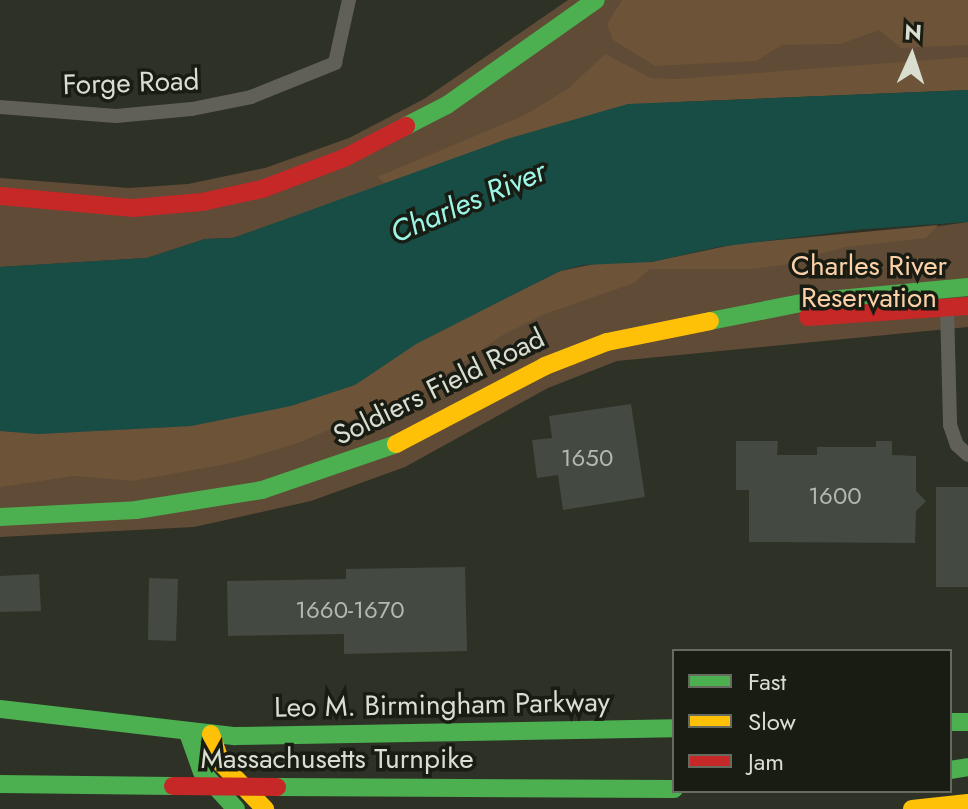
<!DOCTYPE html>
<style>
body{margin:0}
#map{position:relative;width:968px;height:809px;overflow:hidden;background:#2e3126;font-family:Jost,sans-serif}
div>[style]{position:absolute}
.green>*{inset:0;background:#5f4b36}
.forest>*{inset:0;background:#6d5337}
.water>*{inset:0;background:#184d45}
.building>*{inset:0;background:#444941}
.street>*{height:14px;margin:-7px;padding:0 7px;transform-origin:7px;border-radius:7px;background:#616058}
.fast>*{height:18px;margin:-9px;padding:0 9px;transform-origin:9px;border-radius:9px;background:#4caf50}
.slow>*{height:18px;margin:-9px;padding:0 9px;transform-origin:9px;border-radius:9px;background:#ffc107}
.jam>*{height:18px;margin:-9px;padding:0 9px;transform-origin:9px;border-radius:9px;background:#c62828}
.jam-bridge>*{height:18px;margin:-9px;padding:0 9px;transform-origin:9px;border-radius:9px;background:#c62828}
span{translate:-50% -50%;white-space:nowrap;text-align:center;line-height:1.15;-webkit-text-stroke:7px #191c13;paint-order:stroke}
.number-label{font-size:24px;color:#b4b9ad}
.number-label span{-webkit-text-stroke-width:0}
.street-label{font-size:28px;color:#d9ded1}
.park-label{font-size:28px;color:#fcd1a8}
.water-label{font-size:30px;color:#9bf6e7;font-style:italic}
.legend{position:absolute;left:672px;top:649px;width:280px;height:144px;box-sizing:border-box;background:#191c13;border:2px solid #666a5f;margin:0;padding:10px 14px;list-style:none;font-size:24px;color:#d9ded1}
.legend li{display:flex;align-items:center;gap:16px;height:40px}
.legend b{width:40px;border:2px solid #666a5f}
.north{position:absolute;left:872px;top:16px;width:80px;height:80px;-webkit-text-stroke:6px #191c13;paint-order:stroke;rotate:3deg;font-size:22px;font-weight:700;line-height:32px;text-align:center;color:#d9ded1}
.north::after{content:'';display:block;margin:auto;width:28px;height:36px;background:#d9ded1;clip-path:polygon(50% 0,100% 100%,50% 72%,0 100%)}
</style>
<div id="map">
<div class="green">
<div style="clip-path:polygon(568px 0,968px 0,968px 90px,744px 96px,611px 108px,233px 238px,205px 239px,147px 258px,0 267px,0 178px,129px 188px,188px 184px,265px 168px,349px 138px,424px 99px)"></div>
<div style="clip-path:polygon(968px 222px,968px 327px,617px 361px,548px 388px,405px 467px,311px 501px,194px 527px,0 537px,0 431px,537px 282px)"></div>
</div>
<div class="forest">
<div style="clip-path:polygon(622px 0,968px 0,968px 45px,901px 48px,879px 30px,841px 44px,782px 45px,756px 61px,655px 66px,613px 40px,607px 24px)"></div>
<div style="clip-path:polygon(605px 54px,651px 78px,677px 79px,968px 57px,968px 90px,629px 104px,507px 139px,425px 172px,384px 183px,377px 177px,525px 115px,569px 88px)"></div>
<div style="clip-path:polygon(938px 225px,926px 238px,846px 247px,819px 254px,814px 261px,752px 269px,650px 269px,634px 283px,545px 314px,503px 335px,423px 390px,298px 443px,232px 463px,133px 481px,74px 476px,0 487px,0 431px,38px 434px,191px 426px,291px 405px,355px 385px,416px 344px,560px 271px,604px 262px,651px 262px,736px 244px)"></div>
</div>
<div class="water">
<div style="clip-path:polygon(968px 90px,968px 222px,864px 229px,718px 247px,651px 262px,583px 265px,560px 271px,416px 344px,355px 385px,291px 406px,191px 426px,38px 434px,0 431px,0 267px,147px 258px,205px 239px,233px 238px,507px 139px,628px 104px)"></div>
</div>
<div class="building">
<div style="clip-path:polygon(631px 404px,645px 497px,563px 510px,558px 475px,537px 478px,532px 440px,552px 438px,549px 416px)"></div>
<div style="clip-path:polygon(736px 441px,778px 441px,777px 455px,817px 455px,817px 447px,876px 447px,876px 441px,892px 441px,892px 455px,916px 456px,916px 491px,926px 501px,916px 511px,915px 543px,749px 542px,749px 490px,736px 490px)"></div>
<div style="clip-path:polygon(936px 487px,968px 487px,968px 587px,936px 587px)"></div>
<div style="clip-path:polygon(465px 567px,467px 651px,344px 654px,344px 634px,228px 636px,227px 581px,346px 579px,346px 569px)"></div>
<div style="clip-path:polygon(39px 574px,41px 611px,0 612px,0 576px)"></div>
<div style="clip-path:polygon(149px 578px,178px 579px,176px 641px,148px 640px)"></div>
</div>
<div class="street">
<div style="left:0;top:107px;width:116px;rotate:4.4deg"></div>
<div style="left:116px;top:116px;width:76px;rotate:-5.3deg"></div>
<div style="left:192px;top:109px;width:60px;rotate:-11.5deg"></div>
<div style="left:251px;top:97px;width:91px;rotate:-22deg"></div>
<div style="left:335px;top:63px;width:65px;rotate:-77.5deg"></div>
<div style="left:947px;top:308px;width:117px;rotate:88.5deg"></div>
<div style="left:950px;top:425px;width:21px;rotate:71deg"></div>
<div style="left:957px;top:445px;width:15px;rotate:42deg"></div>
</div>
<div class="fast">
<div style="left:406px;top:126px;width:46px;rotate:-27.1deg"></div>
<div style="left:447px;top:105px;width:182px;rotate:-35.2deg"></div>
<div style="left:710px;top:321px;width:98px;rotate:-11.2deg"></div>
<div style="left:806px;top:302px;width:163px;rotate:-5.3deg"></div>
<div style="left:0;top:517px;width:136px;rotate:-2.9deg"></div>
<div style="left:136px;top:510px;width:128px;rotate:-9deg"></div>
<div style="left:262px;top:490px;width:142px;rotate:-18.9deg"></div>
<div style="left:0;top:709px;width:237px;rotate:6.6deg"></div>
<div style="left:235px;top:736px;width:439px;rotate:-1deg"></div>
<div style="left:950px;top:722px;width:18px"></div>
<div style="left:188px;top:733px;width:41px;rotate:70.3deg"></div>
<div style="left:202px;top:772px;width:50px;rotate:47.4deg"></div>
<div style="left:950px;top:770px;width:18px;rotate:-9deg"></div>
<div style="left:0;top:784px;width:173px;rotate:0.7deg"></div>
<div style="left:277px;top:787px;width:397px;rotate:0.3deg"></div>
</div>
<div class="slow">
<div style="left:396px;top:444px;width:168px;rotate:-27.6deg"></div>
<div style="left:545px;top:366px;width:66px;rotate:-21.2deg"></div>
<div style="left:607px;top:342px;width:105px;rotate:-11.5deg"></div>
<div style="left:211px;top:734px;width:31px;rotate:71deg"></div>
<div style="left:221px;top:763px;width:64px;rotate:46.3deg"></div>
<div style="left:912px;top:809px;width:56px;rotate:-6.1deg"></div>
</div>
<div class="jam">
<div style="left:0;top:196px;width:134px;rotate:5.2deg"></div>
<div style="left:133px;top:208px;width:69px;rotate:-5deg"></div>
<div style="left:202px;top:202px;width:61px;rotate:-12.2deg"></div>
<div style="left:262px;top:189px;width:88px;rotate:-20.7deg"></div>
<div style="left:344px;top:158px;width:70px;rotate:-27.3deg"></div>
<div style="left:808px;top:317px;width:160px;rotate:-3.9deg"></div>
</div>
<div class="jam-bridge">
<div style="left:173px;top:786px;width:104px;rotate:0.6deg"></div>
</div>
<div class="number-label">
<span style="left:587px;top:458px">1650</span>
<span style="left:835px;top:496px">1600</span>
<span style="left:350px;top:610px">1660-1670</span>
</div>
<div class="street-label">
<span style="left:131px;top:83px;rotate:-2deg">Forge Road</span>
<span style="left:439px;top:387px;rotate:-26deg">Soldiers Field Road</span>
<span style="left:442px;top:705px;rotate:-1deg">Leo M. Birmingham Parkway</span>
<span style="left:337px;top:759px">Massachusetts Turnpike</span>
</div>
<div class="park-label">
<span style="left:869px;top:282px">Charles River<br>Reservation</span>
</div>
<div class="water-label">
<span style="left:468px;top:202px;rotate:-23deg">Charles River</span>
</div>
<ul class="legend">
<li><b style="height:10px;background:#4caf50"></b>Fast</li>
<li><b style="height:10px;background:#ffc107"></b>Slow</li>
<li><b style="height:10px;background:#c62828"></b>Jam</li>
</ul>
<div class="north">N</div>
</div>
